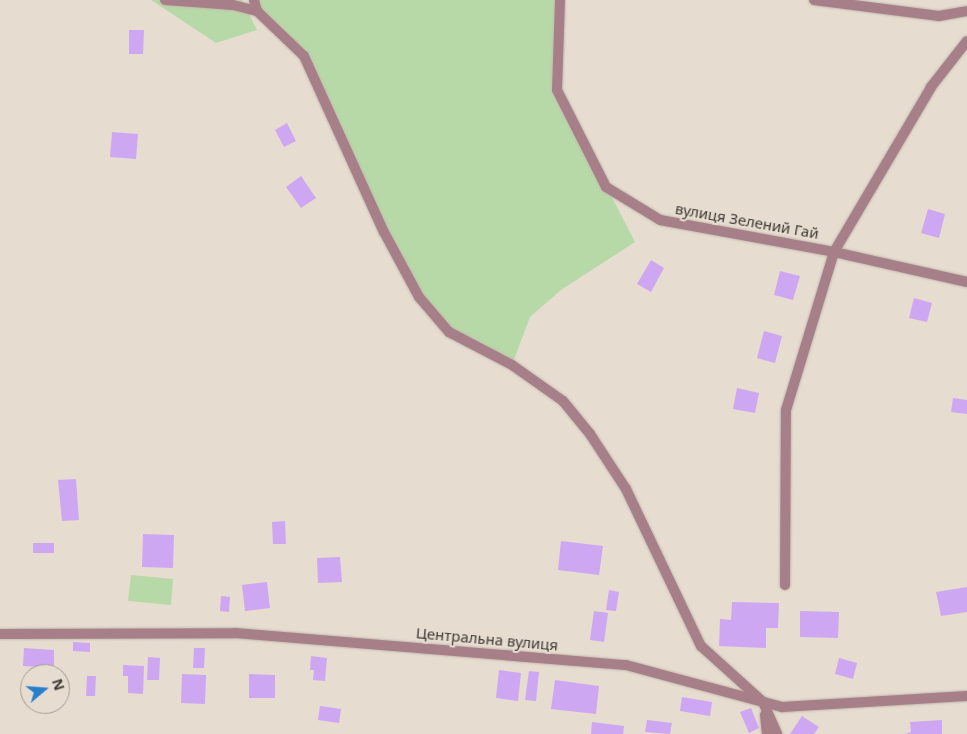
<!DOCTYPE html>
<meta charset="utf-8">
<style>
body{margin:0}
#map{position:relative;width:967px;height:734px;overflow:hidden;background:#e7dcd0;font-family:"Noto Sans",sans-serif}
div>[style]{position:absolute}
.green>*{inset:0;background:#b7d9a7}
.building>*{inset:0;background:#cea7f2}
.roads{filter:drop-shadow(0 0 1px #c2b9ae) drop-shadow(0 0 1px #c2b9ae)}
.minor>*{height:10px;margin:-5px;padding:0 5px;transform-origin:5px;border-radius:5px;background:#a77f88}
span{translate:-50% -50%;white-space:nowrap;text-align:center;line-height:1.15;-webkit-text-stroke:4px #e7dcd0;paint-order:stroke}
.street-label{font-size:15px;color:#3f3b36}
.north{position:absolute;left:20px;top:664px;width:50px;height:50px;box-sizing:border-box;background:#e7dcd0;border:1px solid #a49c92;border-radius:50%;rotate:72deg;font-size:14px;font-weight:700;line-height:20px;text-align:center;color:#3f3b36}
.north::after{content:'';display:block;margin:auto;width:18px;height:22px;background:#287fcd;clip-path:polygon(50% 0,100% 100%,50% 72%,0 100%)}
</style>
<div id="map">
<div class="green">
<div style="clip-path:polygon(151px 0,242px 0,257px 30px,216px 43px)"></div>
<div style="clip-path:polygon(254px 0,560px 0,557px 90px,635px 242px,561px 290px,530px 317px,512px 365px,449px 332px,419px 297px,304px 56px,270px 22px)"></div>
<div style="clip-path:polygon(131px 575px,173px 579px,171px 605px,128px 601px)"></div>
</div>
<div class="building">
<div style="clip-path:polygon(129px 30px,144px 30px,143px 54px,129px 54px)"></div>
<div style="clip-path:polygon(287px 123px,296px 141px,284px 147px,275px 130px)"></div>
<div style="clip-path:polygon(112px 132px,138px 134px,136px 159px,110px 157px)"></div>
<div style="clip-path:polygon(301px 176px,316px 198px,301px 208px,286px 187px)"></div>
<div style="clip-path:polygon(928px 209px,945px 214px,939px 238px,921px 233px)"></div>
<div style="clip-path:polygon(651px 260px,664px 268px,651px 292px,637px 284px)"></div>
<div style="clip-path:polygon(780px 271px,800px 276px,793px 300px,774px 295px)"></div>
<div style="clip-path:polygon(914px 298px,932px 303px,927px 322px,909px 318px)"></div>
<div style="clip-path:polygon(764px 331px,782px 336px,775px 363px,757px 358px)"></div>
<div style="clip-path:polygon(737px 388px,759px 393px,755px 413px,733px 409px)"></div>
<div style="clip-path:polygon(953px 398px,967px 400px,967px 414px,951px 412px)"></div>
<div style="clip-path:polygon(76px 479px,79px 520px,62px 521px,58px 480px)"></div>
<div style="clip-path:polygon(285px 521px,286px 544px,273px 544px,272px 522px)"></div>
<div style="clip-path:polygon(143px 534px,174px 535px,173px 568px,142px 567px)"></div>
<div style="clip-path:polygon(561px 541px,603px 546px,599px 575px,558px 570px)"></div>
<div style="clip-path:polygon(33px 543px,54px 543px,54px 553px,33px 553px)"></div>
<div style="clip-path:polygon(340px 557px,342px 582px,318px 583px,317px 558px)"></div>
<div style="clip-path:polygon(267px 582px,270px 608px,245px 611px,242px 585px)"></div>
<div style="clip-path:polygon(967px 587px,967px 612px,941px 616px,936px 592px)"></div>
<div style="clip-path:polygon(609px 590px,619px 592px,616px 611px,606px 610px)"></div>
<div style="clip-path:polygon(221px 596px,230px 597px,229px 612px,220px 611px)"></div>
<div style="clip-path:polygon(732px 602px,779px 603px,778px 628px,766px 628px,766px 648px,719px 646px,720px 619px,731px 620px)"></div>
<div style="clip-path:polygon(594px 611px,608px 613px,604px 642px,590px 640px)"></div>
<div style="clip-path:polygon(800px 611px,839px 612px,838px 638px,800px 637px)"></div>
<div style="clip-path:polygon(73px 642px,90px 643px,90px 652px,73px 651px)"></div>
<div style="clip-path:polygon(24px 648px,54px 650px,54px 668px,23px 666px)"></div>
<div style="clip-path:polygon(194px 648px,205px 648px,204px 668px,193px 668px)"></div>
<div style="clip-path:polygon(311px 656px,327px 658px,325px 681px,313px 680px,314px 670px,310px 670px)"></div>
<div style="clip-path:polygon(148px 657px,160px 658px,159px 680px,147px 680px)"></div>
<div style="clip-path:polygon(839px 658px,857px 663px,853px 679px,835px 674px)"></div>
<div style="clip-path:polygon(123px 665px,144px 666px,143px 694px,128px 693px,128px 676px,123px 676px)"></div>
<div style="clip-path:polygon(499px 670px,521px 673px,518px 701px,496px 698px)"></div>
<div style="clip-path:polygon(529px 671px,539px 672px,536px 701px,525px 700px)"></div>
<div style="clip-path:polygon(182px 674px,206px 675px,205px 704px,181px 703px)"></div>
<div style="clip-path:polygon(249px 674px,275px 675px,275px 698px,249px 698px)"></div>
<div style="clip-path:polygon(87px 676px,96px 676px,95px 696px,86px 696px)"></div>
<div style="clip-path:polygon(555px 680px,599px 686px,596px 714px,551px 709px)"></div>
<div style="clip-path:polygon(682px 697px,712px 702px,710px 716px,680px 711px)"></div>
<div style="clip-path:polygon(320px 706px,341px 709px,339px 723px,318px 720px)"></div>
<div style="clip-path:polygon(751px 708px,759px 728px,749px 733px,740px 712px)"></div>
<div style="clip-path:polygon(802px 716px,819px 727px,814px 734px,790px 734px)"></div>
<div style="clip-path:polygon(647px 720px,672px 723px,670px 734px,645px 732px)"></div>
<div style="clip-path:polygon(942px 720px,942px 734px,905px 734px,911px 732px,910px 722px)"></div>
<div style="clip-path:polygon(592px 722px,624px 726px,623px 734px,591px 734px)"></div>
</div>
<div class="roads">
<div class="minor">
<div style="left:165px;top:0;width:68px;rotate:4.2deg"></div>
<div style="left:233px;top:5px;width:25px;rotate:14deg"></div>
<div style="left:254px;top:0;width:11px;rotate:75deg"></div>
<div style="left:257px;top:11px;width:65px;rotate:43.8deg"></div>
<div style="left:304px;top:56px;width:193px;rotate:65.6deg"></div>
<div style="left:384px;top:232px;width:74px;rotate:61.7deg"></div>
<div style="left:419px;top:297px;width:46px;rotate:49.4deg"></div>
<div style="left:449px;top:332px;width:71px;rotate:27.6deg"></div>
<div style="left:512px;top:365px;width:62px;rotate:35.2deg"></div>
<div style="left:563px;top:401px;width:43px;rotate:50.7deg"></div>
<div style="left:590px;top:434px;width:66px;rotate:56.8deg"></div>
<div style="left:626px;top:489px;width:174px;rotate:64.5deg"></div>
<div style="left:701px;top:646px;width:84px;rotate:42.1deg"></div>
<div style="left:763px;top:702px;width:35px;rotate:66deg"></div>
<div style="left:560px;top:0;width:90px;rotate:91.9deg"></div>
<div style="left:557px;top:90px;width:109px;rotate:63.2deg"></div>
<div style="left:606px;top:187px;width:63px;rotate:31.4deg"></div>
<div style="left:660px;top:220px;width:177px;rotate:10.4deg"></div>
<div style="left:834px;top:252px;width:136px;rotate:12.7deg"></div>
<div style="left:814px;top:0;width:126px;rotate:7.3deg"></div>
<div style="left:939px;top:16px;width:28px;rotate:-10deg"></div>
<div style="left:785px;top:585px;width:175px;rotate:-89.7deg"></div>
<div style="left:786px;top:410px;width:165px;rotate:-73.1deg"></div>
<div style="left:834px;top:252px;width:191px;rotate:-59.5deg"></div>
<div style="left:931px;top:87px;width:58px;rotate:-52deg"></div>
<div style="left:0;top:634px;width:235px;rotate:-0.2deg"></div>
<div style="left:235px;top:633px;width:392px;rotate:4.7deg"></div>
<div style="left:626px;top:665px;width:162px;rotate:15.1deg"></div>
<div style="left:782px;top:707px;width:185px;rotate:-3.4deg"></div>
<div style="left:765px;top:715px;width:19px;rotate:84deg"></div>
</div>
</div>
<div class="street-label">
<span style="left:747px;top:221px;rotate:10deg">вулиця Зелений Гай</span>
<span style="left:487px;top:639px;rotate:5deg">Центральна вулиця</span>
</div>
<div class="north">N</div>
</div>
